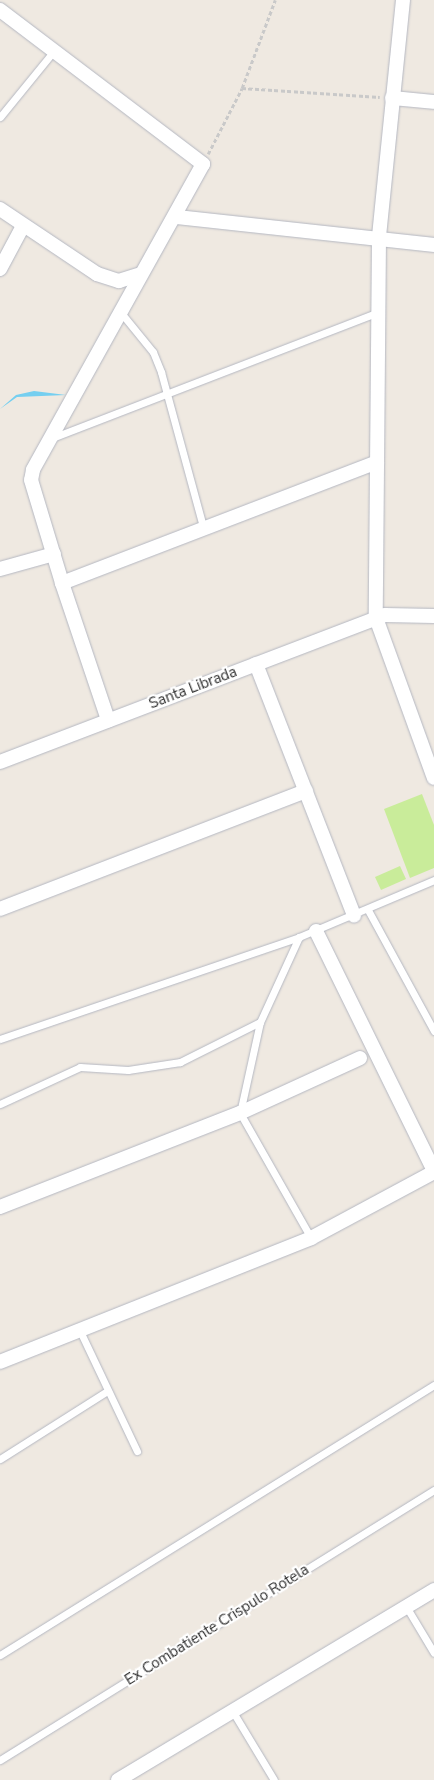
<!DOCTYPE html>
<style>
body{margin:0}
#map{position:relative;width:434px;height:1780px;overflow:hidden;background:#efe9e1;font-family:"Nunito Sans",sans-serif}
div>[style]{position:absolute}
.pitch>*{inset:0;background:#c9ec9a}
.water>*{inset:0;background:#75cff0}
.path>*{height:2.5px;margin-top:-1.25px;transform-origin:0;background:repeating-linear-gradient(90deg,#c9c9c9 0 4px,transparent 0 6.5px)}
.roads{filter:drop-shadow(0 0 1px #b4b7c1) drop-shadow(0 0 1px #b4b7c1)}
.service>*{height:7px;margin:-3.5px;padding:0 3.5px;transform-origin:3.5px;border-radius:3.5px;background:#fff}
.minor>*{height:14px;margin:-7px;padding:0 7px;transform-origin:7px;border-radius:7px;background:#fff}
span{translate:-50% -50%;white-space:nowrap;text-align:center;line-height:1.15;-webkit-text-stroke:4.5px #fff;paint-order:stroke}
.street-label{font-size:15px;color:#2e2e2e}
</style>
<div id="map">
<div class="pitch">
<div style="clip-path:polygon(422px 794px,434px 825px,434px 868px,410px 878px,384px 809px)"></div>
<div style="clip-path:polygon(400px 866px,406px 879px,381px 890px,375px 877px)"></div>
</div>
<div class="water">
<div style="clip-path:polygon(34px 391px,66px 395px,17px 397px,0 409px,16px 395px)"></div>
</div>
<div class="path">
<div style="left:242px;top:88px;width:138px;rotate:3.7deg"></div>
<div style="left:208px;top:154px;width:74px;rotate:-62.7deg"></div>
<div style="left:242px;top:88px;width:94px;rotate:-69.4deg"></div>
</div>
<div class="roads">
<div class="service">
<div style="left:0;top:117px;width:84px;rotate:-50.8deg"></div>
<div style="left:122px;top:314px;width:49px;rotate:50.8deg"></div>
<div style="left:153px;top:352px;width:22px;rotate:68deg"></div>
<div style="left:161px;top:372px;width:164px;rotate:74.8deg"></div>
<div style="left:52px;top:438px;width:350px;rotate:-21.1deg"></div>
<div style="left:368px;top:910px;width:138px;rotate:61.4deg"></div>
<div style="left:299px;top:937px;width:94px;rotate:114.6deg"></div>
<div style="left:260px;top:1022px;width:93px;rotate:102.4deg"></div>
<div style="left:240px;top:1113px;width:144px;rotate:60.4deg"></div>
<div style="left:0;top:1039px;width:316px;rotate:-18.8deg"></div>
<div style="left:299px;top:937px;width:147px;rotate:-22.9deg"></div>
<div style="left:0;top:1104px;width:88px;rotate:-24.8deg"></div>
<div style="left:80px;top:1067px;width:48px;rotate:3.6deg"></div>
<div style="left:128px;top:1070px;width:53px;rotate:-8.7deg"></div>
<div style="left:180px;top:1062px;width:89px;rotate:-26.6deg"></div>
<div style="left:80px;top:1331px;width:133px;rotate:64.6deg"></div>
<div style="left:0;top:1459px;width:127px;rotate:-32.4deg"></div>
<div style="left:407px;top:1608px;width:52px;rotate:59deg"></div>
<div style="left:0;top:1655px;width:511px;rotate:-31.89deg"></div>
<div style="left:233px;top:1712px;width:79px;rotate:58.9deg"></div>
<div style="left:0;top:1760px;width:511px;rotate:-31.89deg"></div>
</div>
<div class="minor">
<div style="left:403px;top:0;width:239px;rotate:95.8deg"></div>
<div style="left:379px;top:238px;width:380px;rotate:90.5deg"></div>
<div style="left:376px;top:618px;width:170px;rotate:70.1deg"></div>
<div style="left:0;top:10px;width:255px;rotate:37.2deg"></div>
<div style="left:203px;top:164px;width:350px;rotate:119.1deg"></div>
<div style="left:33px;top:470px;width:10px;rotate:101deg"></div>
<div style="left:31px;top:480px;width:108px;rotate:73.2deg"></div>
<div style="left:62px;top:583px;width:145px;rotate:71.4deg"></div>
<div style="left:392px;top:98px;width:42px;rotate:5.4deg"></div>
<div style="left:0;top:209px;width:117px;rotate:33.8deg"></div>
<div style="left:97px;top:274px;width:23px;rotate:18deg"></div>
<div style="left:119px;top:281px;width:20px;rotate:-18deg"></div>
<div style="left:177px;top:217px;width:259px;rotate:6.2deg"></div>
<div style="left:0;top:269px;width:49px;rotate:-61.9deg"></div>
<div style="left:0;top:569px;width:56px;rotate:-15.5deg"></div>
<div style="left:62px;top:583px;width:337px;rotate:-21deg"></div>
<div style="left:256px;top:664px;width:270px;rotate:68.7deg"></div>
<div style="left:0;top:762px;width:412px;rotate:-20.9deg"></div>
<div style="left:385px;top:615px;width:49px;rotate:1.2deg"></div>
<div style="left:0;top:909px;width:328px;rotate:-21.1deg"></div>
<div style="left:316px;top:931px;width:267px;rotate:63.8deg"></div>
<div style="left:0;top:1207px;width:258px;rotate:-21.4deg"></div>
<div style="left:240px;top:1113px;width:132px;rotate:-24.6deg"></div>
<div style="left:0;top:1362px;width:335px;rotate:-21.7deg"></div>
<div style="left:311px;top:1238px;width:140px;rotate:-28.2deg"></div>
<div style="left:118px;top:1780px;width:369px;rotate:-31deg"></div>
</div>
</div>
<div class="street-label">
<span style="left:193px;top:688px;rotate:-21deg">Santa Librada</span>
<span style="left:217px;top:1625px;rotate:-32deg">Ex Combatiente Crispulo Rotela</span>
</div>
</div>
